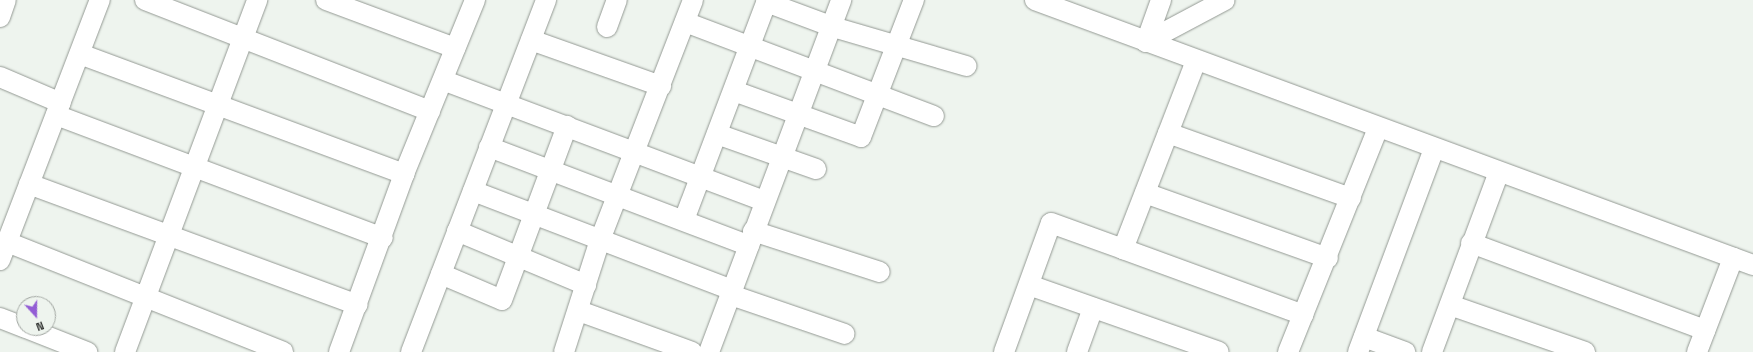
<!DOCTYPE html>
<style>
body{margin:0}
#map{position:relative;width:1753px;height:352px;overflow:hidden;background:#eef4ee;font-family:"Space Grotesk",sans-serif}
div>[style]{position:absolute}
.roads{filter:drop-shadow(0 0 1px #939993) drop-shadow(0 0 1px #939993)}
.minor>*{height:20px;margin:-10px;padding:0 10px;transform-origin:10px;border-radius:10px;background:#fff}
span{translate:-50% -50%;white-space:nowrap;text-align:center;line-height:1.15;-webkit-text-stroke:4px #eef4ee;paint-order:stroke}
.north{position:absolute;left:16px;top:296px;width:40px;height:40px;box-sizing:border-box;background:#eef4ee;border:1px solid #a1a6a1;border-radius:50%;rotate:159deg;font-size:11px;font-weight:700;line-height:16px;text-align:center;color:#2e302e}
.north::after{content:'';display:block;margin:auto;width:14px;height:18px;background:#935dd5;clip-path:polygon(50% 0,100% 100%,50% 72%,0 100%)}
</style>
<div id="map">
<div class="roads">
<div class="minor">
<div style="left:145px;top:0;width:306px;rotate:21.3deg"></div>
<div style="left:326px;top:0;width:138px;rotate:20.4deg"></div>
<div style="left:1035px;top:0;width:765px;rotate:20.26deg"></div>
<div style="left:766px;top:2px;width:72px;rotate:20.5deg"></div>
<div style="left:833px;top:27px;width:139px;rotate:16.3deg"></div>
<div style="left:0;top:17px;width:18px;rotate:-71deg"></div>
<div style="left:685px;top:22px;width:266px;rotate:20.7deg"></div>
<div style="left:607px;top:27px;width:29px;rotate:-70deg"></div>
<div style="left:531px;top:40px;width:138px;rotate:19.5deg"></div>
<div style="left:1146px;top:42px;width:89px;rotate:-28deg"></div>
<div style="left:1146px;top:42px;width:45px;rotate:-70.3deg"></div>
<div style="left:80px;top:54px;width:346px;rotate:20.3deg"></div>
<div style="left:0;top:77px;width:66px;rotate:23.1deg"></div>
<div style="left:445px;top:81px;width:342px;rotate:20.6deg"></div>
<div style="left:734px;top:91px;width:135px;rotate:19.9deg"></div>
<div style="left:861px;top:137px;width:147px;rotate:-68.9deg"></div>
<div style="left:56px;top:115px;width:349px;rotate:20.6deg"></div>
<div style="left:1168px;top:133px;width:194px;rotate:19.6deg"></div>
<div style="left:717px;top:134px;width:105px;rotate:19.5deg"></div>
<div style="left:489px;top:147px;width:278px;rotate:20.8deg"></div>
<div style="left:29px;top:184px;width:350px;rotate:20.2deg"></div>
<div style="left:473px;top:191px;width:277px;rotate:20.9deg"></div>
<div style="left:1145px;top:193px;width:194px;rotate:19.6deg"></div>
<div style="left:684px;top:220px;width:235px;rotate:-69.3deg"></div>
<div style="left:457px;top:231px;width:140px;rotate:22.7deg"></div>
<div style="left:753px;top:231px;width:133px;rotate:17.9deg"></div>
<div style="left:7px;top:242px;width:297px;rotate:21.7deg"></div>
<div style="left:1471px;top:243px;width:250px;rotate:20.4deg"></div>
<div style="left:1123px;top:249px;width:192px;rotate:20.1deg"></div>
<div style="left:0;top:260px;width:279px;rotate:-69deg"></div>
<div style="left:441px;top:274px;width:66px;rotate:23.1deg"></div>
<div style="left:502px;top:300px;width:186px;rotate:-69.5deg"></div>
<div style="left:1029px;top:285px;width:201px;rotate:19.4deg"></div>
<div style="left:731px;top:295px;width:120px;rotate:18.9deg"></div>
<div style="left:1450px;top:305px;width:143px;rotate:19.2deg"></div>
<div style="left:579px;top:311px;width:120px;rotate:19.9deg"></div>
<div style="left:0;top:318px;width:26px;rotate:21deg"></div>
<div style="left:26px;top:328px;width:66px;rotate:21.5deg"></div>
<div style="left:1364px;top:337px;width:44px;rotate:20.1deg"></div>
<div style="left:125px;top:352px;width:376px;rotate:-69.4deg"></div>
<div style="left:339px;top:352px;width:189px;rotate:-69.9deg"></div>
<div style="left:404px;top:174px;width:188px;rotate:-67.8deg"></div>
<div style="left:411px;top:352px;width:377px;rotate:-69deg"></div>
<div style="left:564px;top:352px;width:118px;rotate:-72.2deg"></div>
<div style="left:600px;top:240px;width:257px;rotate:-68.8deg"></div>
<div style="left:709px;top:352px;width:376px;rotate:-69.4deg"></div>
<div style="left:1004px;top:352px;width:137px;rotate:-70deg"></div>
<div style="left:1051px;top:223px;width:77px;rotate:19.9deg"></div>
<div style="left:1123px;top:249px;width:202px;rotate:-68.8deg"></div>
<div style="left:1077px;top:352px;width:47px;rotate:-70deg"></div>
<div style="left:1288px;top:352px;width:241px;rotate:-68.1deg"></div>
<div style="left:1358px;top:352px;width:217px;rotate:-69.5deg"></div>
<div style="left:1432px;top:352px;width:192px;rotate:-69.6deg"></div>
<div style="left:1697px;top:352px;width:101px;rotate:-69deg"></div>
</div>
</div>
<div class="north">N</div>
</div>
